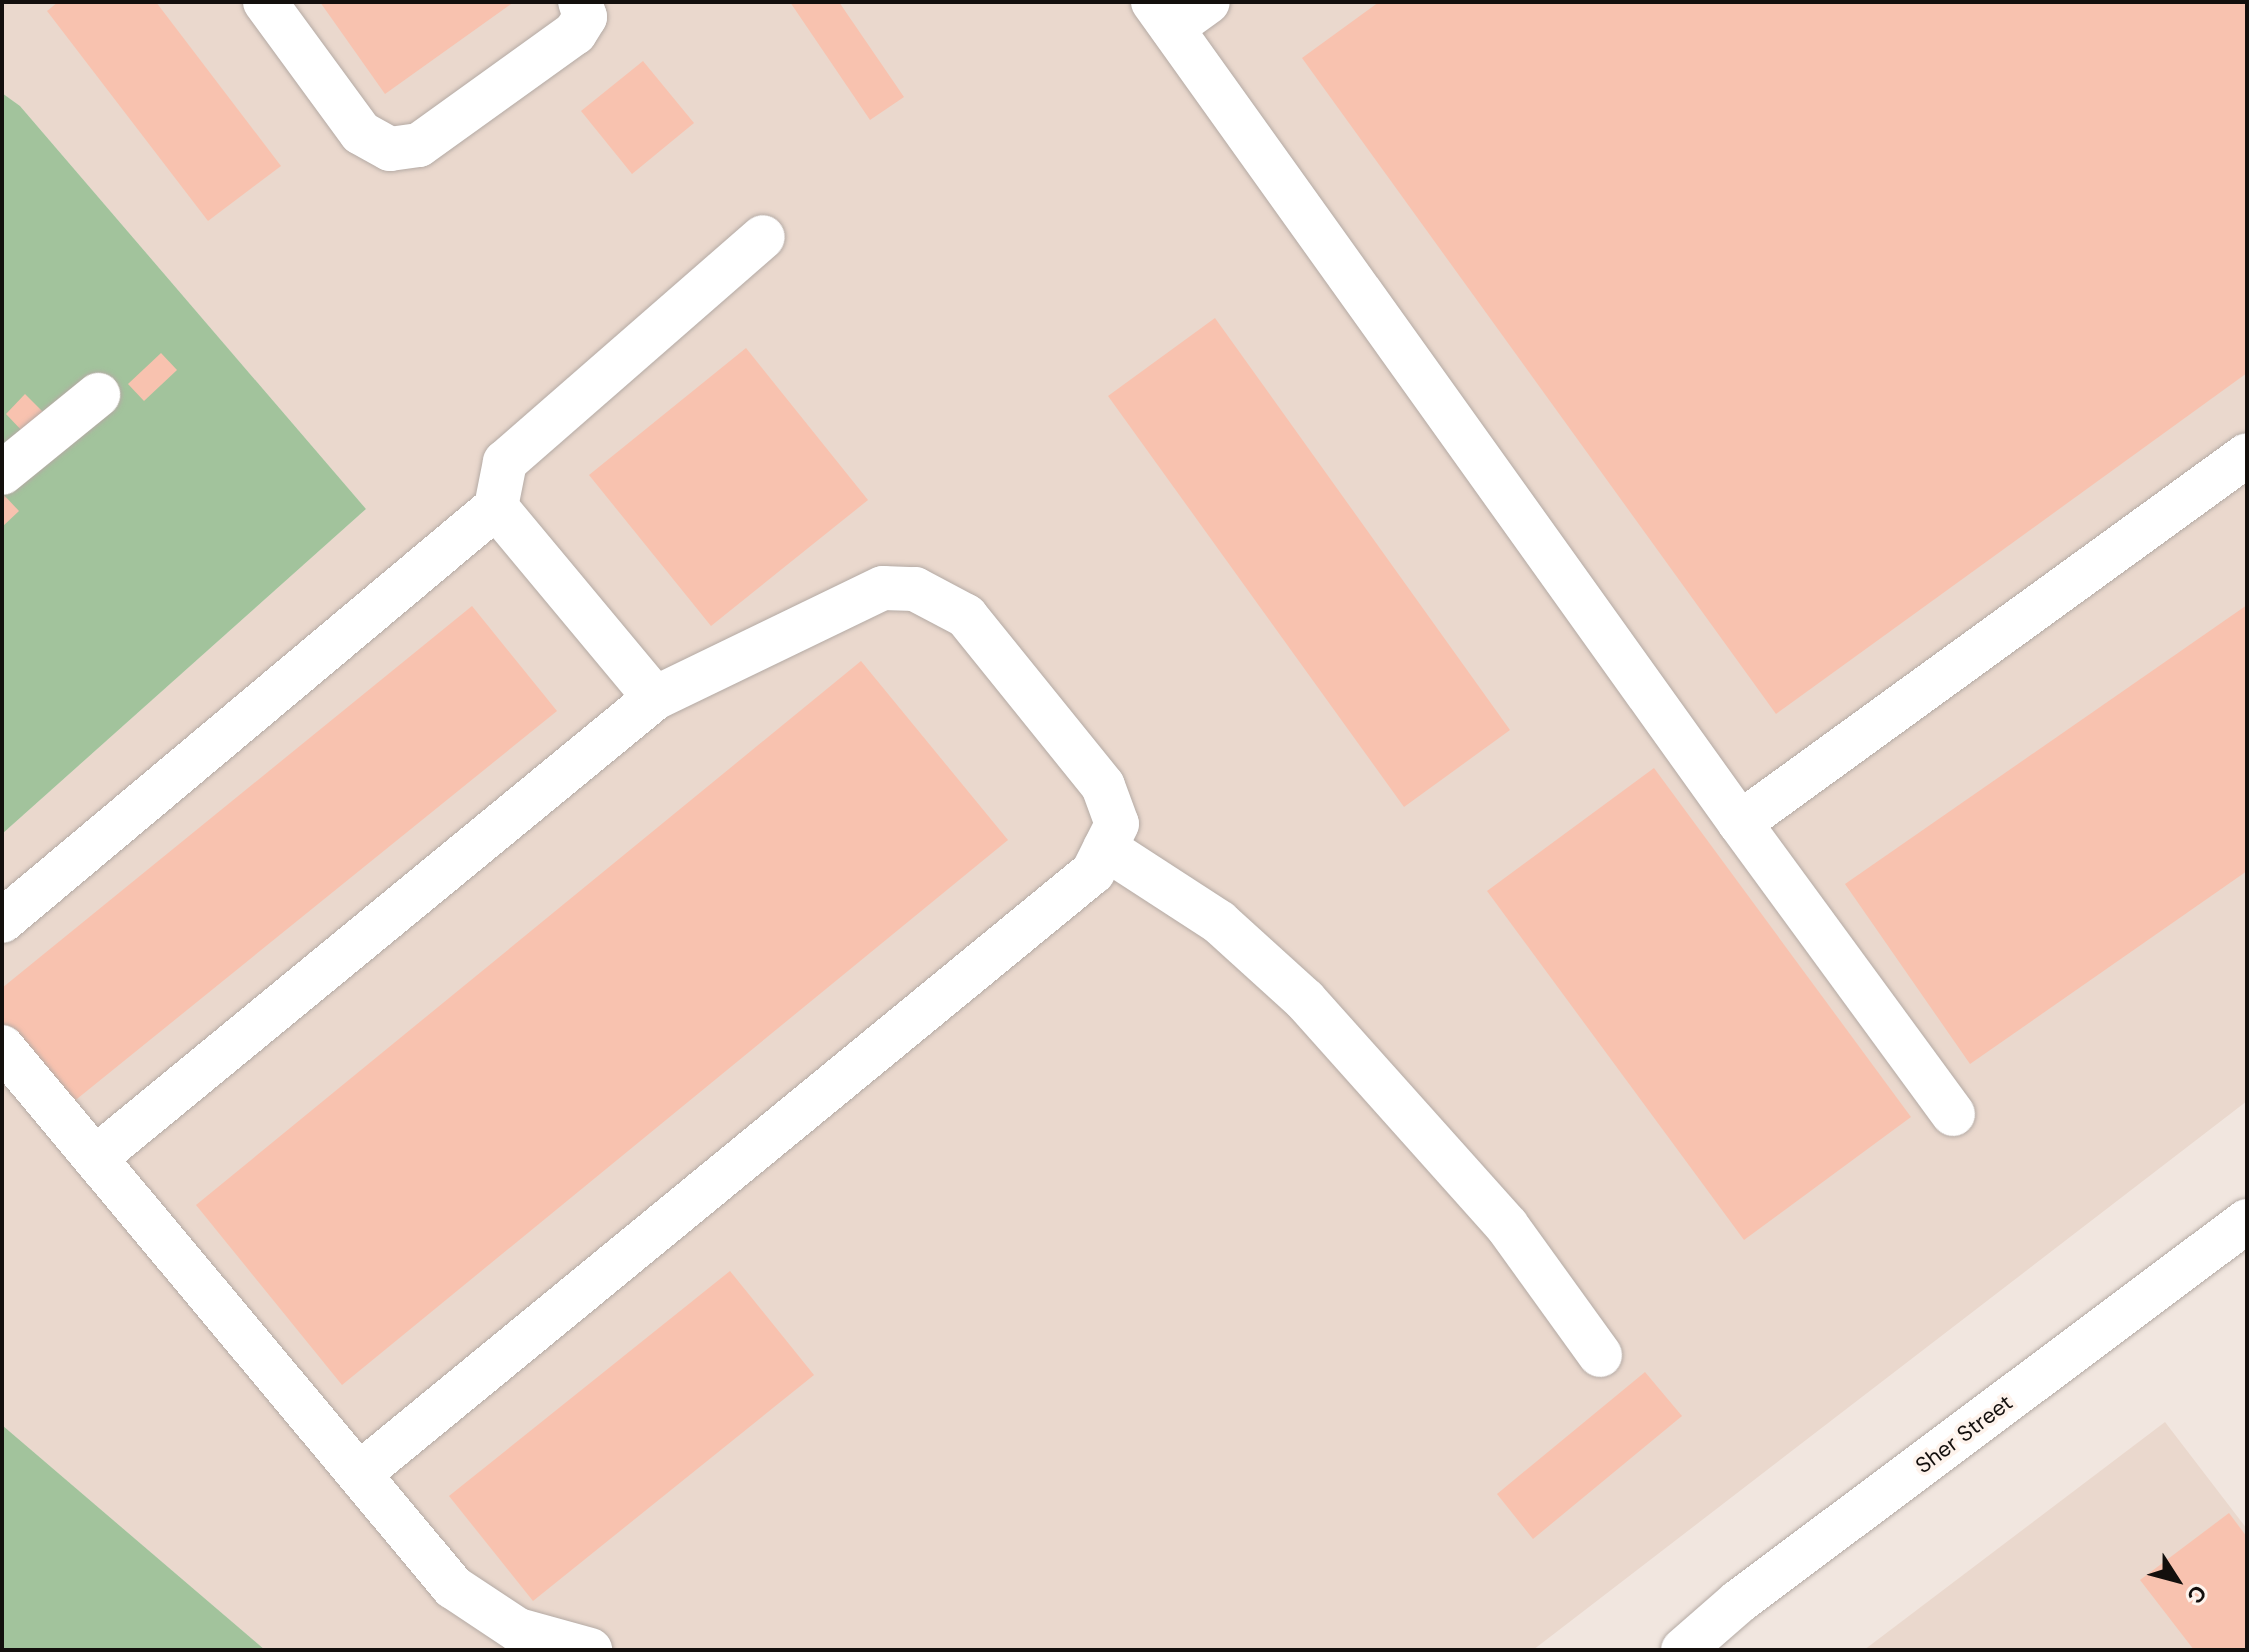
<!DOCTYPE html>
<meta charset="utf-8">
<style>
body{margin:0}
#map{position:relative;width:2249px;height:1652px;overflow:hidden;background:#f1e6df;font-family:"DM Sans",sans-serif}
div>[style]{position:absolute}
.built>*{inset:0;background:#ead8cd}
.green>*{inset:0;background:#a2c39c}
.building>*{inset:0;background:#f8c2af}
.roads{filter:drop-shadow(0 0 2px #b4aaa4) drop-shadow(0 0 2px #b4aaa4)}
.minor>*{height:44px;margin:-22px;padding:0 22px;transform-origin:22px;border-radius:22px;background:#fff}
span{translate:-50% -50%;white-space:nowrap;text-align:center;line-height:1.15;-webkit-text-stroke:7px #fef3ec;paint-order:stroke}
.street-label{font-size:22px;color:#130f0d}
.frame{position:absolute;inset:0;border:4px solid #130f0d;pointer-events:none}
.north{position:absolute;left:2137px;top:1540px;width:80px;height:80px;-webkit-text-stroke:6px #fef3ec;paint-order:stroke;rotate:126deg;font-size:22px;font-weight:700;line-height:32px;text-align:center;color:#130f0d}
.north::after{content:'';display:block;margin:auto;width:28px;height:36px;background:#130f0d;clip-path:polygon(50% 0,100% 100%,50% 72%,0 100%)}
</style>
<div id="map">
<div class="built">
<div style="clip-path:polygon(2px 2px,2247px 2px,2247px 1101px,1533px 1650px,265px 1650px,2px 1425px,2px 834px,366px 509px,20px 106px,2px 93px)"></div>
<div style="clip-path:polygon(2165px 1422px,2247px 1529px,2247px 1650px,1864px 1650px)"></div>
</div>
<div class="green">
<div style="clip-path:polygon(2px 93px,20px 106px,366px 509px,2px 834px)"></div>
<div style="clip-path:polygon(2px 1425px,265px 1650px,2px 1650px)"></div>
</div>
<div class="building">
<div style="clip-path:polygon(58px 2px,156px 2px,281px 166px,208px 221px,47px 11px)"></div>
<div style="clip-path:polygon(320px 2px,514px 2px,385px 94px)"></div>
<div style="clip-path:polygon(790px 2px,839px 2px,904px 97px,870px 120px)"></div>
<div style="clip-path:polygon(1379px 2px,2247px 2px,2247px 373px,1776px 714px,1302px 58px)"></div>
<div style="clip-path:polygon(643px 61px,694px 123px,632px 174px,581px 111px)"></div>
<div style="clip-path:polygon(1215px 318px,1510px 730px,1404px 807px,1108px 396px)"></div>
<div style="clip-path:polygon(746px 348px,868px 500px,711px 626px,589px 475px)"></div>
<div style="clip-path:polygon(161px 353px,177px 370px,144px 401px,128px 384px)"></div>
<div style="clip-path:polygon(25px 394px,44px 413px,24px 433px,6px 414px)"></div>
<div style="clip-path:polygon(2px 493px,19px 511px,2px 527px)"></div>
<div style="clip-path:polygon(2247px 605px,2247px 871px,1970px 1064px,1845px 884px)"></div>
<div style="clip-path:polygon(472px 606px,557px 711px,67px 1107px,2px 1027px,2px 988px)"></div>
<div style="clip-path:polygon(861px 661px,1008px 840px,342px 1385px,196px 1205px)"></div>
<div style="clip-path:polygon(1654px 768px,1911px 1117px,1744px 1240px,1487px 891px)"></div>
<div style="clip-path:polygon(730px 1271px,814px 1375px,533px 1601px,449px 1496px)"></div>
<div style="clip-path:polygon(1645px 1372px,1682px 1416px,1533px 1539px,1497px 1494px)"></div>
<div style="clip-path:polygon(2229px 1513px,2247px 1537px,2247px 1650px,2194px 1650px,2140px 1580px)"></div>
</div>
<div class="roads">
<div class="minor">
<div style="left:265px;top:2px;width:162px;rotate:53.8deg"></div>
<div style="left:361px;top:133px;width:33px;rotate:29deg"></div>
<div style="left:390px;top:149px;width:29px;rotate:-8deg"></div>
<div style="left:419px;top:145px;width:192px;rotate:-35.7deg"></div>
<div style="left:575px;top:33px;width:19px;rotate:-58deg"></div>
<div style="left:585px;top:17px;width:16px;rotate:-108deg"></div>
<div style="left:1153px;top:2px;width:1009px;rotate:54.44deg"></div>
<div style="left:1172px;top:28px;width:44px;rotate:-35.8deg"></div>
<div style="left:2px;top:473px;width:124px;rotate:-39.1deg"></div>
<div style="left:655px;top:698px;width:249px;rotate:-129.8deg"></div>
<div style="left:496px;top:507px;width:46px;rotate:-78.7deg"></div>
<div style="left:505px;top:462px;width:342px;rotate:-41.1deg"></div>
<div style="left:1105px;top:848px;width:136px;rotate:33deg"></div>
<div style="left:1219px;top:922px;width:116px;rotate:42.2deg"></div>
<div style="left:1305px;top:1000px;width:303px;rotate:48.2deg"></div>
<div style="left:1507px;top:1226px;width:159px;rotate:54.2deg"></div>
<div style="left:2px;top:921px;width:645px;rotate:-39.96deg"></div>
<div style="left:2px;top:1047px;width:704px;rotate:50.13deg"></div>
<div style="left:453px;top:1587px;width:78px;rotate:33.5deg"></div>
<div style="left:518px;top:1630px;width:75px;rotate:15.5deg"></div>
<div style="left:1953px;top:1114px;width:361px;rotate:-126.2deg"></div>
<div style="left:1740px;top:823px;width:626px;rotate:-35.97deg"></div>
<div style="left:95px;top:1158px;width:725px;rotate:-39.4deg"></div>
<div style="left:655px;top:698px;width:253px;rotate:-25.8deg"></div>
<div style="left:883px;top:588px;width:32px;rotate:2deg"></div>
<div style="left:915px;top:589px;width:58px;rotate:27.9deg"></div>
<div style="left:966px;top:616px;width:218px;rotate:51.1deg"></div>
<div style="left:1103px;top:786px;width:40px;rotate:69.8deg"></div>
<div style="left:1117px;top:824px;width:54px;rotate:116.6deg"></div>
<div style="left:1093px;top:872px;width:949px;rotate:140.64deg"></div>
<div style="left:1683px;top:1650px;width:73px;rotate:-41.1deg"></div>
<div style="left:1738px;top:1602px;width:636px;rotate:-36.82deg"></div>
</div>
</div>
<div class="street-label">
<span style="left:1964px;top:1434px;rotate:-37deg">Sher Street</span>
</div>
<div class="frame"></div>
<div class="north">С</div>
</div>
